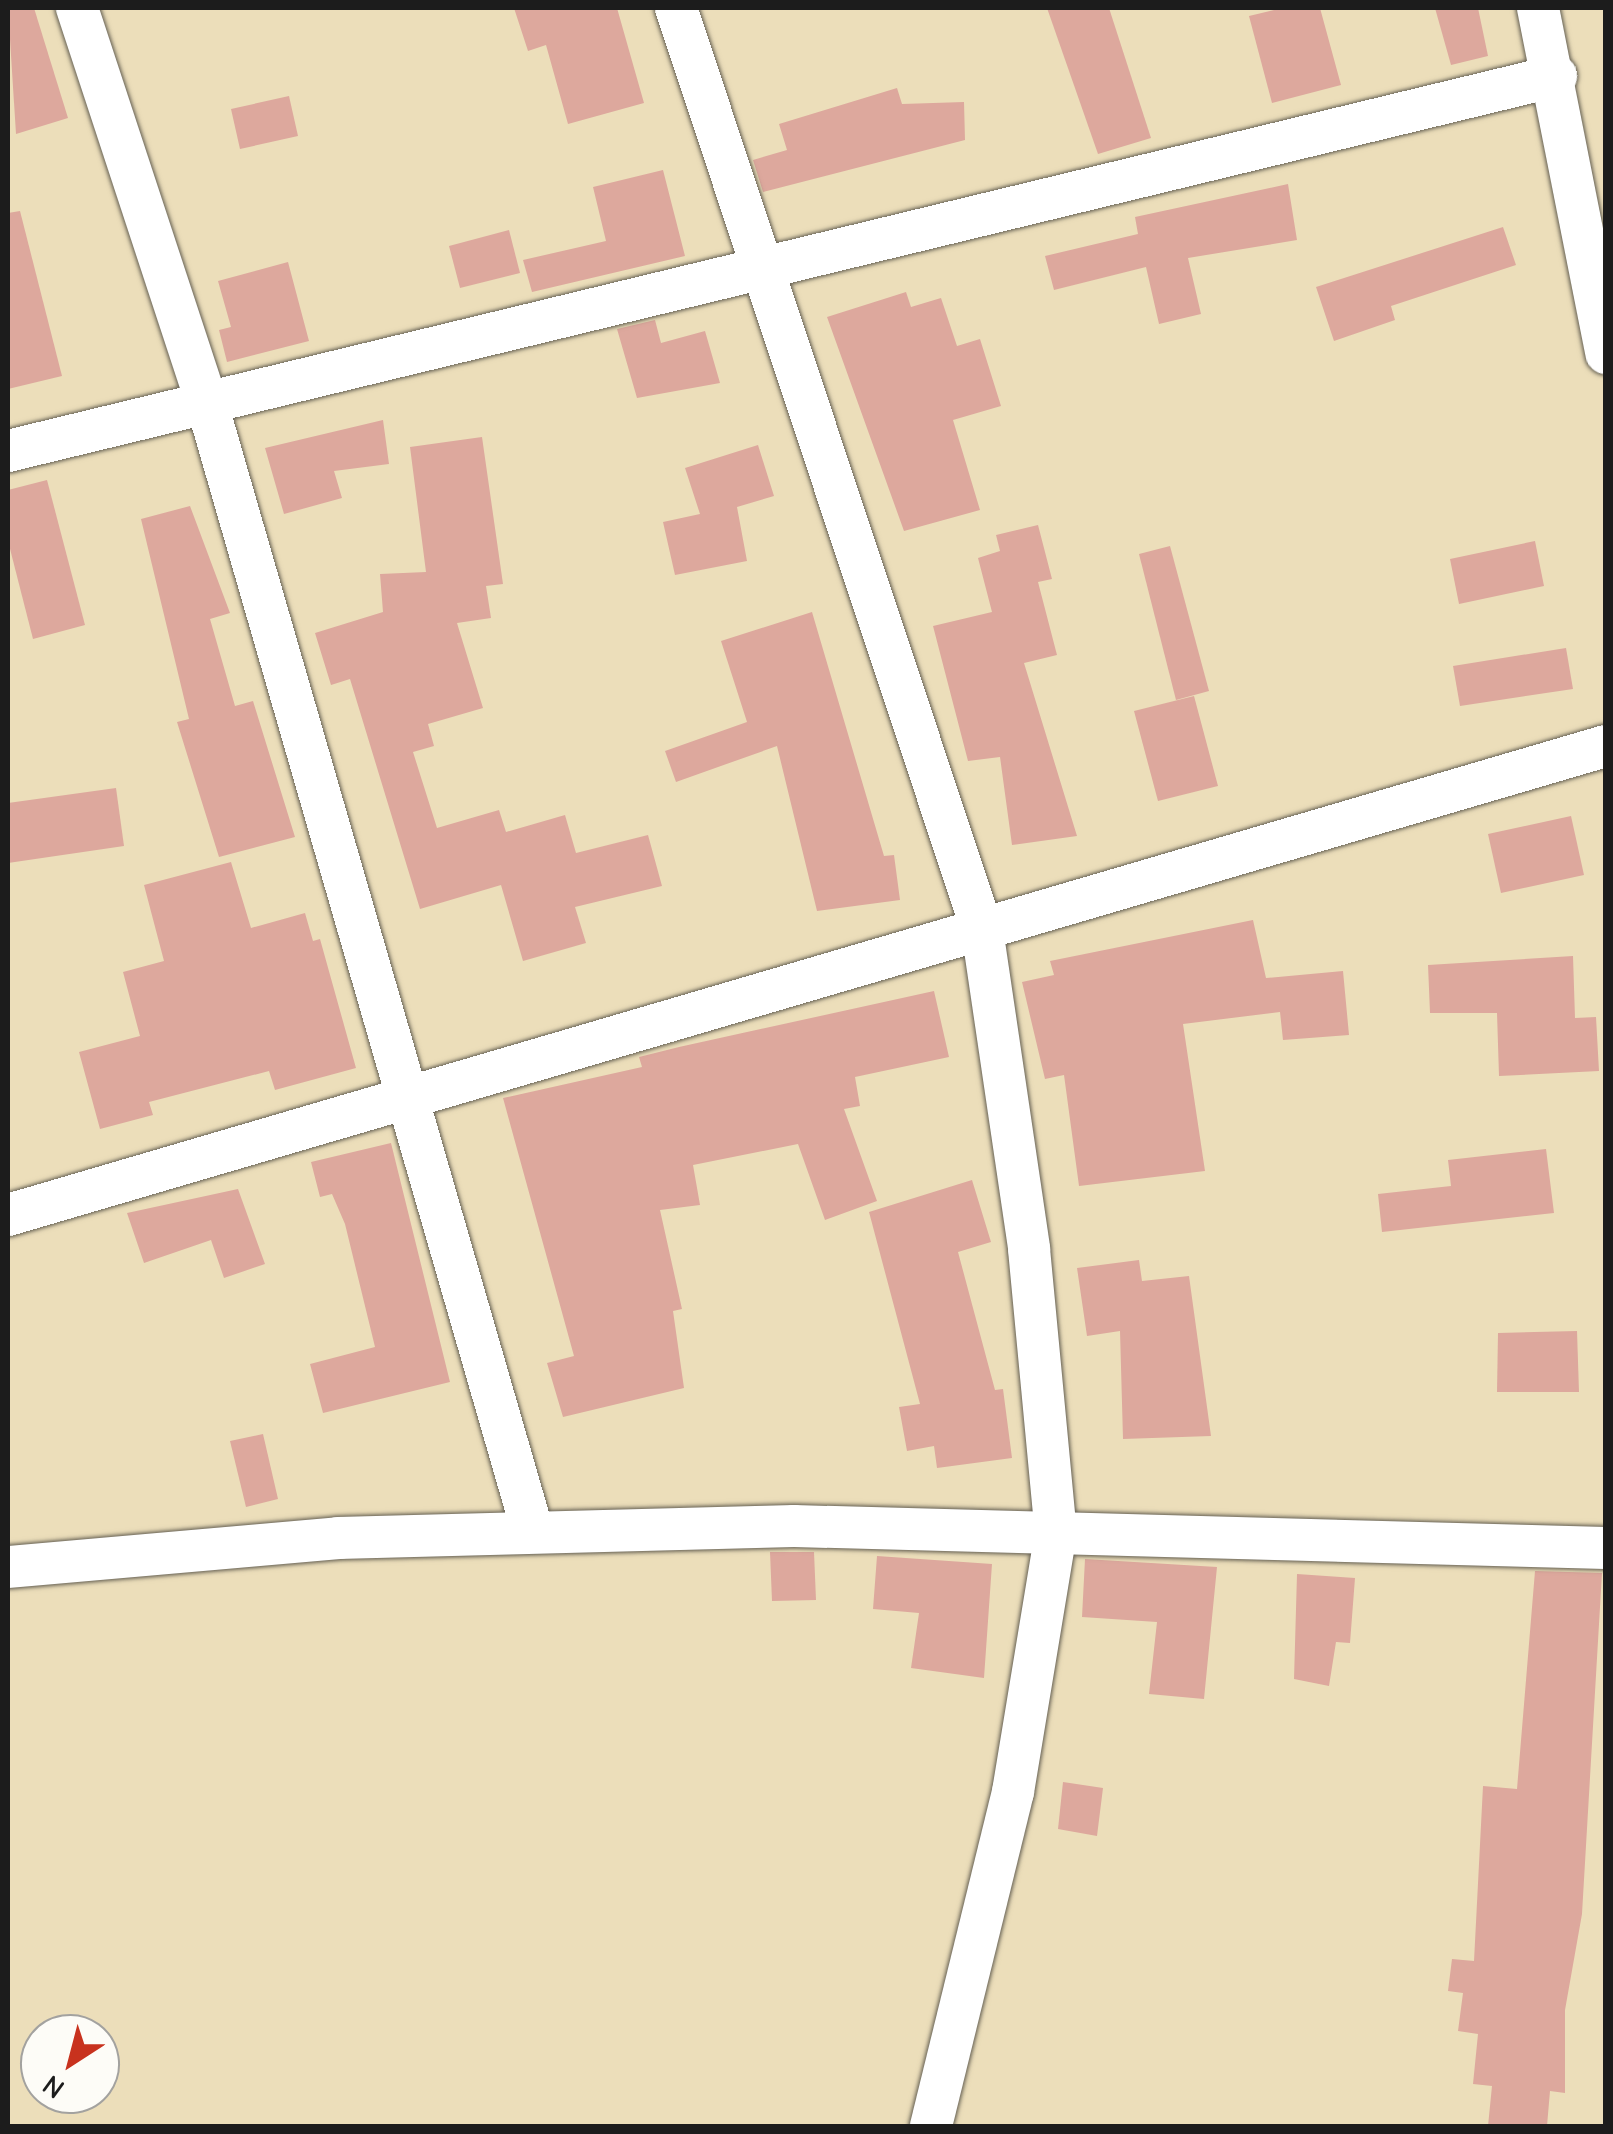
<!DOCTYPE html>
<style>
body{margin:0}
#map{position:relative;width:1613px;height:2134px;overflow:hidden;background:#ecdeba;font-family:"Comic Neue",sans-serif}
div>[style]{position:absolute}
.building>*{inset:0;background:#dda89d}
.roads{filter:drop-shadow(0 0 2px #656053) drop-shadow(0 0 2px #656053)}
.minor>*{height:42px;margin:-21px;padding:0 21px;transform-origin:21px;border-radius:21px;background:#fff}
span{translate:-50% -50%;white-space:nowrap;text-align:center;line-height:1.15;-webkit-text-stroke:10px #fdfcf7;paint-order:stroke}
.frame{position:absolute;inset:0;border:10px solid #1c1c1c;pointer-events:none}
.north{position:absolute;left:20px;top:2014px;width:100px;height:100px;box-sizing:border-box;background:#fdfcf7;border:2px solid #a3a29f;border-radius:50%;rotate:216deg;font-size:28px;font-weight:700;line-height:40px;text-align:center;color:#1c1c1c}
.north::after{content:'';display:block;margin:auto;width:35px;height:45px;background:#c8321e;clip-path:polygon(50% 0,100% 100%,50% 72%,0 100%)}
</style>
<div id="map">
<div class="building">
<div style="clip-path:polygon(8px 8px,34px 8px,68px 118px,16px 134px)"></div>
<div style="clip-path:polygon(514px 8px,617px 8px,644px 103px,568px 124px,546px 45px,528px 51px)"></div>
<div style="clip-path:polygon(1047px 8px,1109px 8px,1151px 138px,1098px 154px)"></div>
<div style="clip-path:polygon(1282px 8px,1320px 8px,1341px 85px,1272px 103px,1249px 16px)"></div>
<div style="clip-path:polygon(1435px 8px,1478px 8px,1488px 56px,1451px 65px)"></div>
<div style="clip-path:polygon(897px 88px,902px 104px,964px 102px,965px 140px,763px 192px,753px 160px,787px 150px,779px 124px)"></div>
<div style="clip-path:polygon(289px 96px,298px 136px,240px 149px,231px 109px)"></div>
<div style="clip-path:polygon(663px 170px,685px 256px,532px 292px,523px 260px,606px 241px,593px 187px)"></div>
<div style="clip-path:polygon(1288px 184px,1297px 240px,1188px 258px,1201px 314px,1159px 324px,1146px 267px,1054px 290px,1045px 256px,1138px 234px,1135px 217px)"></div>
<div style="clip-path:polygon(20px 211px,62px 376px,8px 389px,8px 213px)"></div>
<div style="clip-path:polygon(1503px 227px,1516px 265px,1391px 306px,1395px 320px,1334px 341px,1316px 287px)"></div>
<div style="clip-path:polygon(509px 230px,520px 273px,460px 288px,449px 246px)"></div>
<div style="clip-path:polygon(288px 262px,309px 341px,227px 362px,219px 330px,231px 327px,218px 281px)"></div>
<div style="clip-path:polygon(906px 292px,911px 307px,941px 298px,957px 346px,980px 339px,1001px 406px,953px 420px,980px 510px,904px 531px,827px 317px)"></div>
<div style="clip-path:polygon(655px 320px,661px 343px,705px 331px,720px 383px,637px 398px,617px 329px)"></div>
<div style="clip-path:polygon(383px 420px,389px 464px,334px 471px,342px 498px,284px 514px,265px 448px)"></div>
<div style="clip-path:polygon(482px 437px,503px 584px,486px 586px,491px 618px,457px 623px,483px 708px,428px 724px,434px 746px,413px 752px,437px 828px,499px 810px,506px 832px,565px 815px,576px 853px,648px 835px,662px 886px,575px 907px,586px 943px,523px 961px,501px 885px,420px 909px,350px 679px,331px 685px,315px 633px,383px 612px,380px 574px,426px 572px,410px 447px)"></div>
<div style="clip-path:polygon(758px 445px,774px 496px,737px 507px,747px 561px,675px 575px,663px 522px,700px 514px,685px 468px)"></div>
<div style="clip-path:polygon(47px 480px,85px 625px,33px 639px,8px 541px,8px 490px)"></div>
<div style="clip-path:polygon(190px 506px,230px 613px,210px 619px,235px 706px,253px 701px,295px 837px,219px 857px,177px 722px,189px 719px,141px 519px)"></div>
<div style="clip-path:polygon(1038px 525px,1052px 579px,1038px 582px,1057px 655px,1024px 663px,1077px 836px,1012px 845px,1000px 757px,968px 761px,933px 626px,992px 612px,978px 558px,1000px 551px,996px 535px)"></div>
<div style="clip-path:polygon(1535px 541px,1544px 586px,1459px 604px,1450px 559px)"></div>
<div style="clip-path:polygon(1170px 546px,1209px 691px,1176px 700px,1139px 554px)"></div>
<div style="clip-path:polygon(812px 612px,884px 856px,894px 855px,900px 900px,817px 911px,777px 746px,676px 782px,665px 751px,747px 722px,721px 641px)"></div>
<div style="clip-path:polygon(1566px 648px,1573px 689px,1460px 706px,1453px 666px)"></div>
<div style="clip-path:polygon(1194px 696px,1218px 786px,1158px 801px,1134px 711px)"></div>
<div style="clip-path:polygon(116px 788px,124px 846px,8px 863px,8px 803px)"></div>
<div style="clip-path:polygon(1571px 816px,1584px 875px,1501px 893px,1488px 834px)"></div>
<div style="clip-path:polygon(231px 862px,251px 928px,305px 913px,313px 941px,320px 939px,356px 1068px,275px 1090px,269px 1071px,149px 1102px,153px 1115px,100px 1129px,79px 1052px,140px 1036px,123px 972px,164px 961px,144px 885px)"></div>
<div style="clip-path:polygon(1253px 920px,1266px 978px,1343px 971px,1349px 1035px,1283px 1040px,1280px 1012px,1183px 1024px,1205px 1171px,1079px 1186px,1064px 1075px,1045px 1079px,1022px 982px,1054px 975px,1050px 961px)"></div>
<div style="clip-path:polygon(1573px 956px,1575px 1018px,1596px 1017px,1599px 1071px,1499px 1076px,1497px 1013px,1430px 1013px,1428px 965px)"></div>
<div style="clip-path:polygon(934px 991px,949px 1057px,855px 1077px,860px 1106px,844px 1109px,877px 1201px,825px 1220px,798px 1144px,693px 1165px,700px 1205px,660px 1210px,682px 1309px,673px 1311px,684px 1388px,563px 1417px,547px 1363px,574px 1356px,503px 1098px,642px 1067px,639px 1057px,679px 1047px)"></div>
<div style="clip-path:polygon(391px 1143px,450px 1382px,323px 1413px,310px 1364px,375px 1347px,345px 1224px,332px 1194px,320px 1197px,311px 1162px)"></div>
<div style="clip-path:polygon(1546px 1149px,1554px 1213px,1382px 1232px,1378px 1194px,1451px 1186px,1448px 1160px)"></div>
<div style="clip-path:polygon(972px 1180px,991px 1242px,958px 1252px,995px 1390px,1003px 1389px,1012px 1458px,937px 1468px,934px 1446px,907px 1451px,899px 1407px,920px 1404px,869px 1212px)"></div>
<div style="clip-path:polygon(238px 1189px,265px 1264px,224px 1278px,211px 1240px,144px 1263px,127px 1213px)"></div>
<div style="clip-path:polygon(1139px 1260px,1142px 1281px,1189px 1276px,1211px 1436px,1123px 1439px,1120px 1331px,1087px 1336px,1077px 1268px)"></div>
<div style="clip-path:polygon(1577px 1331px,1579px 1392px,1497px 1392px,1498px 1333px)"></div>
<div style="clip-path:polygon(263px 1434px,278px 1499px,246px 1507px,230px 1441px)"></div>
<div style="clip-path:polygon(770px 1552px,814px 1552px,816px 1600px,772px 1601px)"></div>
<div style="clip-path:polygon(877px 1556px,992px 1564px,984px 1678px,911px 1668px,919px 1613px,873px 1609px)"></div>
<div style="clip-path:polygon(1085px 1559px,1217px 1567px,1204px 1699px,1149px 1694px,1157px 1622px,1082px 1617px)"></div>
<div style="clip-path:polygon(1535px 1571px,1602px 1573px,1582px 1914px,1565px 2010px,1565px 2093px,1550px 2091px,1547px 2126px,1488px 2126px,1492px 2086px,1473px 2084px,1478px 2034px,1458px 2031px,1463px 1993px,1448px 1991px,1452px 1959px,1474px 1961px,1483px 1786px,1517px 1789px)"></div>
<div style="clip-path:polygon(1297px 1574px,1355px 1578px,1350px 1643px,1336px 1642px,1329px 1686px,1294px 1679px)"></div>
<div style="clip-path:polygon(1063px 1782px,1103px 1788px,1097px 1836px,1058px 1829px)"></div>
</div>
<div class="roads">
<div class="minor">
<div style="left:77px;top:8px;width:417px;rotate:71.8deg"></div>
<div style="left:207px;top:404px;width:1171px;rotate:73.89deg"></div>
<div style="left:676px;top:8px;width:971px;rotate:71.62deg"></div>
<div style="left:982px;top:929px;width:323px;rotate:81.6deg"></div>
<div style="left:1029px;top:1249px;width:284px;rotate:84.6deg"></div>
<div style="left:1056px;top:1532px;width:264px;rotate:99.4deg"></div>
<div style="left:1013px;top:1792px;width:344px;rotate:103.8deg"></div>
<div style="left:1538px;top:8px;width:352px;rotate:78.8deg"></div>
<div style="left:8px;top:451px;width:1593px;rotate:-13.62deg"></div>
<div style="left:8px;top:1215px;width:1665px;rotate:-16.36deg"></div>
<div style="left:8px;top:1567px;width:331px;rotate:-5deg"></div>
<div style="left:338px;top:1538px;width:456px;rotate:-1.5deg"></div>
<div style="left:794px;top:1526px;width:812px;rotate:1.55deg"></div>
</div>
</div>
<div class="frame"></div>
<div class="north">N</div>
</div>
